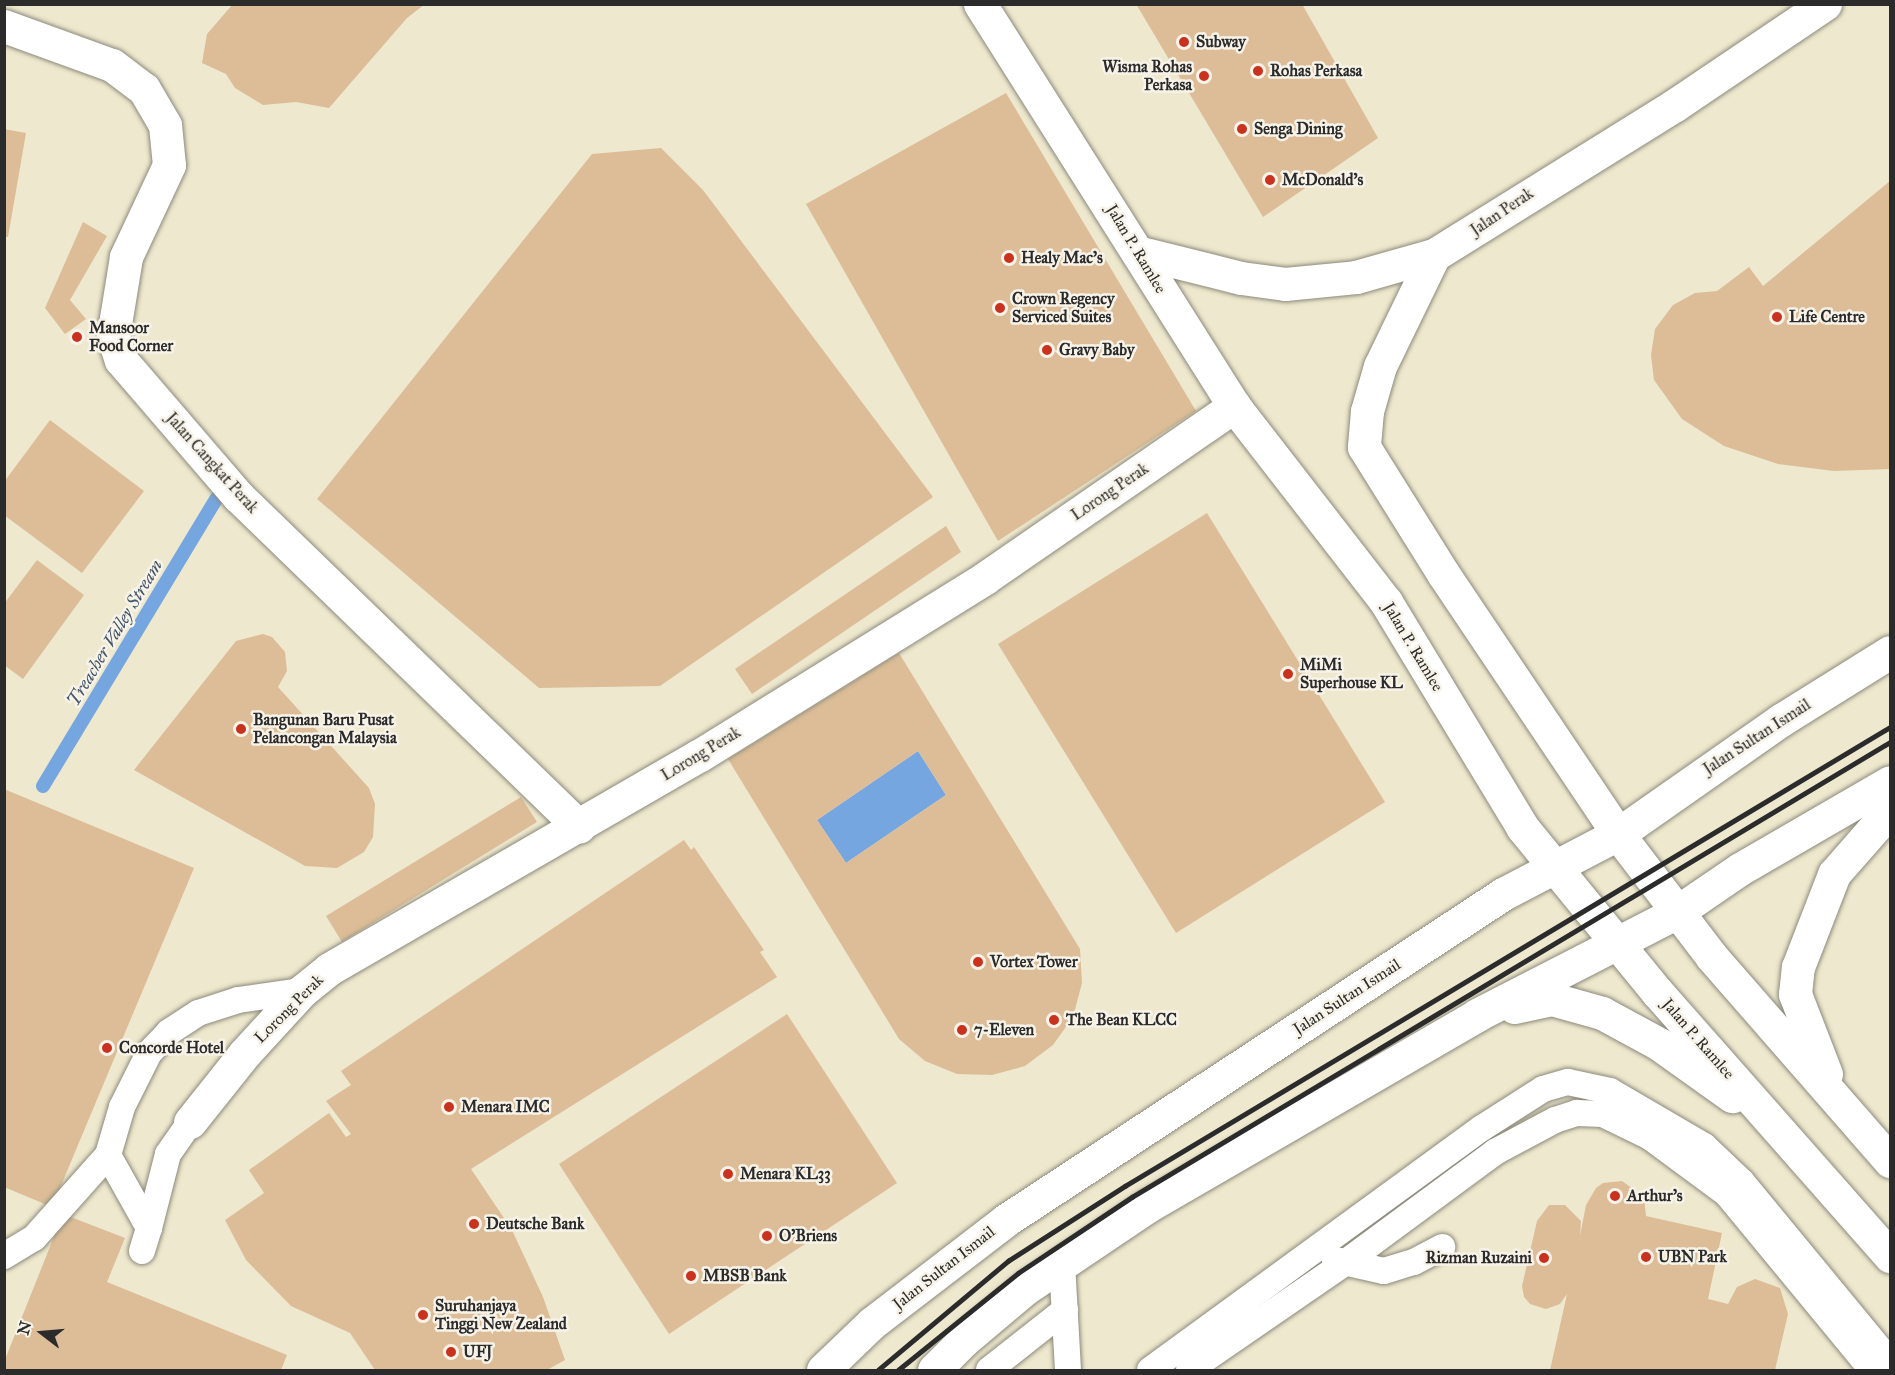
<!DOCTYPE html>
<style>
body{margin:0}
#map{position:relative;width:1895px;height:1375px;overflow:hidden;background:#eee8ce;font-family:"IM FELL Great Primer",serif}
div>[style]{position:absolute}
.water>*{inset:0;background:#75a6e0}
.stream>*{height:14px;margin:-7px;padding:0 7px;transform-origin:7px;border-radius:7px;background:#75a6e0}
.building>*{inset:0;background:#dcbd98}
.roads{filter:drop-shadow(0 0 2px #8c8a7c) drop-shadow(0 0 2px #8c8a7c)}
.lane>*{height:26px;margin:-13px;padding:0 13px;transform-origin:13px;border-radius:13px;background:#fff}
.street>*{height:33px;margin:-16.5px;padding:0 16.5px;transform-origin:16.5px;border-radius:16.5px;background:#fff}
.secondary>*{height:33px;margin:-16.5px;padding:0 16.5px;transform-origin:16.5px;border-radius:16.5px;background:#fff}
.rail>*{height:4.5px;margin:-2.25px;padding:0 2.25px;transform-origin:2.25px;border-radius:2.25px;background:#2b2b2b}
.dots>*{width:16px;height:16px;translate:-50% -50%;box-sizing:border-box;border:3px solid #f7f3e8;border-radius:50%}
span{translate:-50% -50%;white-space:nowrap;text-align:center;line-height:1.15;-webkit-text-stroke:5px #f7f3e8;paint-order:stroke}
.poi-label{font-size:16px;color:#2b2b2b;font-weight:700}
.left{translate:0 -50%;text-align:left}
.right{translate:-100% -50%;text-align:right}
.street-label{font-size:16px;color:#2b2b2b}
.water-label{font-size:18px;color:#45566a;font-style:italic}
.frame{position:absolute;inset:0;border:6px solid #2b2b2b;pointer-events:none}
.north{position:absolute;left:12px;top:1303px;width:60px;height:60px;-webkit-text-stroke:4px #f7f3e8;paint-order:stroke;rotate:286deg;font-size:16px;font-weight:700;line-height:24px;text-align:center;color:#2b2b2b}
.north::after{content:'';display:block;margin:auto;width:21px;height:27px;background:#2b2b2b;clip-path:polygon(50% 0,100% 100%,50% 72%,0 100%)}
</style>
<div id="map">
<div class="water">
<div style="clip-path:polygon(918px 751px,946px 795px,846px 863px,817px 820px)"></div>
</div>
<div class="stream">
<div style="left:43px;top:786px;width:336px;rotate:-58.9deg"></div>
</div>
<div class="building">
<div style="clip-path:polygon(233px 4px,425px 4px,407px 18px,329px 108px,296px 102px,263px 105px,235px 88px,226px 74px,202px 63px,207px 34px)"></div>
<div style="clip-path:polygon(1136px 4px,1302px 4px,1378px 138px,1263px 217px)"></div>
<div style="clip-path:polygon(1006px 93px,1196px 411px,998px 541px,806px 204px)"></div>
<div style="clip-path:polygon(4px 129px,26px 133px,8px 237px,4px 237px)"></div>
<div style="clip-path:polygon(661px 148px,703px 190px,933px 497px,660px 686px,539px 688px,317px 499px,592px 154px)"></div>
<div style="clip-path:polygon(1890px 181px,1890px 469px,1834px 471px,1778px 464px,1724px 446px,1682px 419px,1654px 380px,1651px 355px,1655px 329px,1673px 305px,1695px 293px,1717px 291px,1749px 267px,1763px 286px)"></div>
<div style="clip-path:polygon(83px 222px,107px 236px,70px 300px,86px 319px,65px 334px,45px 308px)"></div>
<div style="clip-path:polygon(50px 420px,144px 491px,82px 573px,4px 515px,4px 482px)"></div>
<div style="clip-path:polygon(1207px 513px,1385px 802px,1176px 933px,998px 644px)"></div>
<div style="clip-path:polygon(946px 526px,961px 552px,752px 694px,735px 669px)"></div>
<div style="clip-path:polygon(37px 560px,84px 595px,23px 679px,4px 665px,4px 604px)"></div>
<div style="clip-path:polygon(263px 634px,272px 637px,285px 652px,287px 671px,278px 687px,369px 788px,375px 804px,373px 837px,364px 852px,337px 868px,305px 866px,134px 770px,236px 641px)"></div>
<div style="clip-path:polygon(evenodd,899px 653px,1080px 949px,1082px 983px,1073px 1017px,1053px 1045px,1025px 1066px,992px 1075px,957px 1074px,925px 1061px,899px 1039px,728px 759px,899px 653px,918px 751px,946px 795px,846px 863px,817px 820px,918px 751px)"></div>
<div style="clip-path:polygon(4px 789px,194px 868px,52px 1207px,4px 1187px)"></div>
<div style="clip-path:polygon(521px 797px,537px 822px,342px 942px,326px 916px)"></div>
<div style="clip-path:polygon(684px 840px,691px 850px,694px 847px,764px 950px,760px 952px,777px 977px,471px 1169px,512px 1230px,543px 1297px,565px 1360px,547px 1370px,375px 1370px,350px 1333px,291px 1306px,246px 1260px,225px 1220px,264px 1193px,249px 1170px,329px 1113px,346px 1137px,351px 1134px,326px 1101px,351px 1085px,341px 1071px)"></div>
<div style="clip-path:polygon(787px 1014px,897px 1183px,669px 1334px,559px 1164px)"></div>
<div style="clip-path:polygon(1622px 1181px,1644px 1197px,1646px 1216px,1722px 1233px,1708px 1299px,1728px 1304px,1737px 1287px,1755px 1279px,1780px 1288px,1788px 1314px,1775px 1370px,1550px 1370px,1567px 1294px,1560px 1304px,1546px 1309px,1530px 1304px,1524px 1297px,1522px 1286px,1537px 1221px,1549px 1205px,1565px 1205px,1581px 1221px,1580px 1236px,1586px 1205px,1596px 1188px,1603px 1183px)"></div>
<div style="clip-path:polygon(63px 1214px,125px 1238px,107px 1282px,287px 1355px,281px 1370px,4px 1370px,4px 1362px)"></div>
</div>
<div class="roads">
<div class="lane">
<div style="left:108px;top:1155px;width:84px;rotate:60.7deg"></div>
<div style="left:149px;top:1228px;width:24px;rotate:107deg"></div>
<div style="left:149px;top:1228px;width:76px;rotate:-75.6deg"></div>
<div style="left:168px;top:1154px;width:39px;rotate:-55deg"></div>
<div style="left:4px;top:1256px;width:35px;rotate:-31deg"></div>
<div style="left:34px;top:1238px;width:111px;rotate:-48.3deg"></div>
<div style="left:108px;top:1155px;width:50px;rotate:-73.7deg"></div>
<div style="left:122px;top:1107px;width:60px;rotate:-63.4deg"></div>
<div style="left:149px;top:1053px;width:29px;rotate:-46deg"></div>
<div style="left:169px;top:1032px;width:35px;rotate:-33deg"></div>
<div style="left:198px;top:1013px;width:42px;rotate:-18deg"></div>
<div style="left:238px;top:1000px;width:65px;rotate:-8deg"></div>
<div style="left:1335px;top:1260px;width:50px;rotate:12.7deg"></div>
<div style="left:1384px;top:1271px;width:31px;rotate:-17deg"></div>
<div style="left:1414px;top:1262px;width:32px;rotate:-28deg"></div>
<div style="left:1062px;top:1263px;width:107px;rotate:86.8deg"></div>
<div style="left:989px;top:1370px;width:97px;rotate:-38.3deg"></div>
<div style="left:1150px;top:1370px;width:411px;rotate:-36.1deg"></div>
<div style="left:1482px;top:1128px;width:72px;rotate:-32.6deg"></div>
<div style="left:1543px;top:1089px;width:26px;rotate:-16deg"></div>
<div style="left:1568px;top:1082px;width:43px;rotate:12.1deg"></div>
<div style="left:1610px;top:1091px;width:109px;rotate:30.3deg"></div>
<div style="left:1704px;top:1146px;width:52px;rotate:43.5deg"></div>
<div style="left:1742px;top:1182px;width:220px;rotate:50.5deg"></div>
<div style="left:1882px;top:1352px;width:19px;rotate:111deg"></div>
<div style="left:1189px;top:1370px;width:191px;rotate:-34.5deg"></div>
<div style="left:1346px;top:1262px;width:185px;rotate:-36.4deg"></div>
<div style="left:1495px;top:1152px;width:68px;rotate:-28.1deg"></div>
<div style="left:1555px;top:1120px;width:23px;rotate:-18deg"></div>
<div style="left:1577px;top:1113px;width:26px;rotate:2deg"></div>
<div style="left:1603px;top:1114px;width:52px;rotate:26.1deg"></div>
<div style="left:1650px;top:1137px;width:96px;rotate:36.5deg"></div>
<div style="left:1727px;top:1194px;width:228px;rotate:50.5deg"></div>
</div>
<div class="street">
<div style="left:4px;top:26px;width:115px;rotate:19.9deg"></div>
<div style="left:112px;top:65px;width:40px;rotate:37deg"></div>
<div style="left:144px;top:89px;width:42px;rotate:59.7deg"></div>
<div style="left:165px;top:125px;width:40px;rotate:84.3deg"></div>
<div style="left:169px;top:165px;width:102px;rotate:115.1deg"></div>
<div style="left:126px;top:257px;width:80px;rotate:99.3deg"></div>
<div style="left:113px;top:336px;width:25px;rotate:72deg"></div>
<div style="left:121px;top:360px;width:179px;rotate:49.3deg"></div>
<div style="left:238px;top:496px;width:475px;rotate:44.1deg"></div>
<div style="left:190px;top:1122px;width:87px;rotate:-51.5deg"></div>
<div style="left:244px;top:1054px;width:86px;rotate:-47.4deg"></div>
<div style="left:302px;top:991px;width:35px;rotate:-39deg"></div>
<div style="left:329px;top:969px;width:428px;rotate:-30deg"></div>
<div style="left:700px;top:755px;width:335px;rotate:-31.8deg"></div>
<div style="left:985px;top:578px;width:303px;rotate:-34.6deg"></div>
</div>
<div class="secondary">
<div style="left:980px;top:4px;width:476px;rotate:57.7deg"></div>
<div style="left:1234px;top:406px;width:248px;rotate:52.2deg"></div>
<div style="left:1386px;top:602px;width:263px;rotate:58.8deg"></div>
<div style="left:1522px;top:827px;width:215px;rotate:50.7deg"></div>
<div style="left:1658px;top:993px;width:351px;rotate:48.6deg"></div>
<div style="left:1137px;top:252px;width:107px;rotate:14deg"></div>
<div style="left:1241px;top:278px;width:44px;rotate:7.8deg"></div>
<div style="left:1285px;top:284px;width:71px;rotate:-5.6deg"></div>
<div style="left:1356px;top:277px;width:81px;rotate:-15.8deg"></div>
<div style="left:1434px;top:255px;width:284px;rotate:-31.9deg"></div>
<div style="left:1675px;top:105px;width:181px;rotate:-34deg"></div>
<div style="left:1434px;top:255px;width:123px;rotate:115.9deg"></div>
<div style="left:1380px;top:366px;width:47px;rotate:106.1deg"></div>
<div style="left:1367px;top:411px;width:36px;rotate:95deg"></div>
<div style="left:1364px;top:447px;width:151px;rotate:58deg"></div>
<div style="left:1444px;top:575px;width:312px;rotate:56.1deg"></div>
<div style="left:1618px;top:834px;width:155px;rotate:52.6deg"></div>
<div style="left:1712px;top:957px;width:271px;rotate:48.9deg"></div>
<div style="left:1514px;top:1007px;width:39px;rotate:-12deg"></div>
<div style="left:1552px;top:999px;width:52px;rotate:15.6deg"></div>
<div style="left:1602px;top:1013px;width:65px;rotate:28.5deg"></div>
<div style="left:1659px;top:1044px;width:90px;rotate:35.5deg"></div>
<div style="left:1826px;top:1074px;width:86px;rotate:-111.2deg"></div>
<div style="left:1795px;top:994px;width:27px;rotate:-84deg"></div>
<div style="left:1798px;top:967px;width:100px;rotate:-68.8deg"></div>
<div style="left:1834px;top:874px;width:85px;rotate:-48.8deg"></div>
<div style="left:823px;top:1370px;width:68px;rotate:-43.8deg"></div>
<div style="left:872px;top:1323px;width:169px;rotate:-37.5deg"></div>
<div style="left:1006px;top:1220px;width:594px;rotate:-33.26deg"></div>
<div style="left:1503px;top:894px;width:130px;rotate:-27.6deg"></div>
<div style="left:1618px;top:834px;width:199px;rotate:-35deg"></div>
<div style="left:1781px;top:720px;width:128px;rotate:-32deg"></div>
<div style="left:934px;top:1370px;width:42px;rotate:-45deg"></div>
<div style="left:964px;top:1340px;width:81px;rotate:-40deg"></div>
<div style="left:1026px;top:1288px;width:147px;rotate:-33.9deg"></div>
<div style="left:1148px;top:1206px;width:380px;rotate:-30.1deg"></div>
<div style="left:1477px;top:1015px;width:225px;rotate:-27.2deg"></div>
<div style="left:1677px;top:912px;width:76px;rotate:-34.3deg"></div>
<div style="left:1740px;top:869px;width:173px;rotate:-30.1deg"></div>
</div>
</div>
<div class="rail">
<div style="left:878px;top:1370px;width:170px;rotate:-40deg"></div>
<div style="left:1008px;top:1261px;width:139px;rotate:-32.7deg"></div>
<div style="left:1125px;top:1186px;width:892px;rotate:-30.96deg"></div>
<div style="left:898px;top:1370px;width:154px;rotate:-38.9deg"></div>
<div style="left:1018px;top:1273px;width:137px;rotate:-33.7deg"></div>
<div style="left:1132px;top:1197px;width:884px;rotate:-30.97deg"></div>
</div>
<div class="dots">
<div style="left:1184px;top:42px;background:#c8321e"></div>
<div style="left:1258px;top:71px;background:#c8321e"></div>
<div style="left:1204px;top:76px;background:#c8321e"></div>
<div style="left:1242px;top:129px;background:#c8321e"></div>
<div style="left:1270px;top:180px;background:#c8321e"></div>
<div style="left:1009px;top:258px;background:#c8321e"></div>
<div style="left:1000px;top:308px;background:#c8321e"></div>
<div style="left:1777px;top:317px;background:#c8321e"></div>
<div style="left:77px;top:337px;background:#c8321e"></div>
<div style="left:1047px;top:350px;background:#c8321e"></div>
<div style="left:1288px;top:674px;background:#c8321e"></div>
<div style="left:241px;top:729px;background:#c8321e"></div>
<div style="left:978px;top:962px;background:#c8321e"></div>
<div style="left:1054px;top:1020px;background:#c8321e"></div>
<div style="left:962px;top:1030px;background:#c8321e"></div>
<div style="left:107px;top:1048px;background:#c8321e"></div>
<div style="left:449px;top:1107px;background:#c8321e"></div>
<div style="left:728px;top:1174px;background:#c8321e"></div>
<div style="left:1615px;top:1196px;background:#c8321e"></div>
<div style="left:474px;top:1224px;background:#c8321e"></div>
<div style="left:767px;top:1236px;background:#c8321e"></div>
<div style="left:1646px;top:1257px;background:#c8321e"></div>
<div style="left:1544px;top:1258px;background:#c8321e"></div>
<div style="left:691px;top:1276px;background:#c8321e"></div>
<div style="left:423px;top:1315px;background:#c8321e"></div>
<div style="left:451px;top:1352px;background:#c8321e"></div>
</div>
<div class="poi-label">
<span class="left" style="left:1196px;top:42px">Subway</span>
<span class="right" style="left:1192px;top:76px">Wisma Rohas<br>Perkasa</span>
<span class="left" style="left:1270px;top:71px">Rohas Perkasa</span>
<span class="left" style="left:1254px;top:129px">Senga Dining</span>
<span class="left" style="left:1282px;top:180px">McDonald's</span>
<span class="left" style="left:1021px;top:258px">Healy Mac's</span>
<span class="left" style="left:1012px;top:308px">Crown Regency<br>Serviced Suites</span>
<span class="left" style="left:1789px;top:317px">Life Centre</span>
<span class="left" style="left:89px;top:337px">Mansoor<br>Food Corner</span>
<span class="left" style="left:1059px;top:350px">Gravy Baby</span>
<span class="left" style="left:1300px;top:674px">MiMi<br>Superhouse KL</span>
<span class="left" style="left:253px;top:729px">Bangunan Baru Pusat<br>Pelancongan Malaysia</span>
<span class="left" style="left:990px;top:962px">Vortex Tower</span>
<span class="left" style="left:1066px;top:1020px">The Bean KLCC</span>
<span class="left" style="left:974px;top:1030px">7-Eleven</span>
<span class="left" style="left:119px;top:1048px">Concorde Hotel</span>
<span class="left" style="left:461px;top:1107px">Menara IMC</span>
<span class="left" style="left:740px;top:1174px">Menara KL33</span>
<span class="left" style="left:1627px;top:1196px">Arthur's</span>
<span class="left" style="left:486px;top:1224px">Deutsche Bank</span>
<span class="left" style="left:779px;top:1236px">O'Briens</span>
<span class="left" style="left:1658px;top:1257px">UBN Park</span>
<span class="right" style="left:1532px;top:1258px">Rizman Ruzaini</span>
<span class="left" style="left:703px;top:1276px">MBSB Bank</span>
<span class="left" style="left:435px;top:1315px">Suruhanjaya<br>Tinggi New Zealand</span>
<span class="left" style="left:463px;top:1352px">UFJ</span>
</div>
<div class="street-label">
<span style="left:1502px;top:212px;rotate:-34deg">Jalan Perak</span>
<span style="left:1136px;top:249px;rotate:59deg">Jalan P. Ramlee</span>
<span style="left:212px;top:463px;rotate:48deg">Jalan Cangkat Perak</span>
<span style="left:1110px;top:492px;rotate:-34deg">Lorong Perak</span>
<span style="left:1413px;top:647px;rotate:59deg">Jalan P. Ramlee</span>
<span style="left:1757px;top:737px;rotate:-33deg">Jalan Sultan Ismail</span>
<span style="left:701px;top:754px;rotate:-31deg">Lorong Perak</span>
<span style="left:1347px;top:997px;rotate:-33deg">Jalan Sultan Ismail</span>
<span style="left:289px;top:1009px;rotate:-45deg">Lorong Perak</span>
<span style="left:1698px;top:1039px;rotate:49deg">Jalan P. Ramlee</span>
<span style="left:944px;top:1268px;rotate:-38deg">Jalan Sultan Ismail</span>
</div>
<div class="water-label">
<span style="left:115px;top:633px;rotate:-59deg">Treacher Valley Stream</span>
</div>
<div class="frame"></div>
<div class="north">N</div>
</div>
